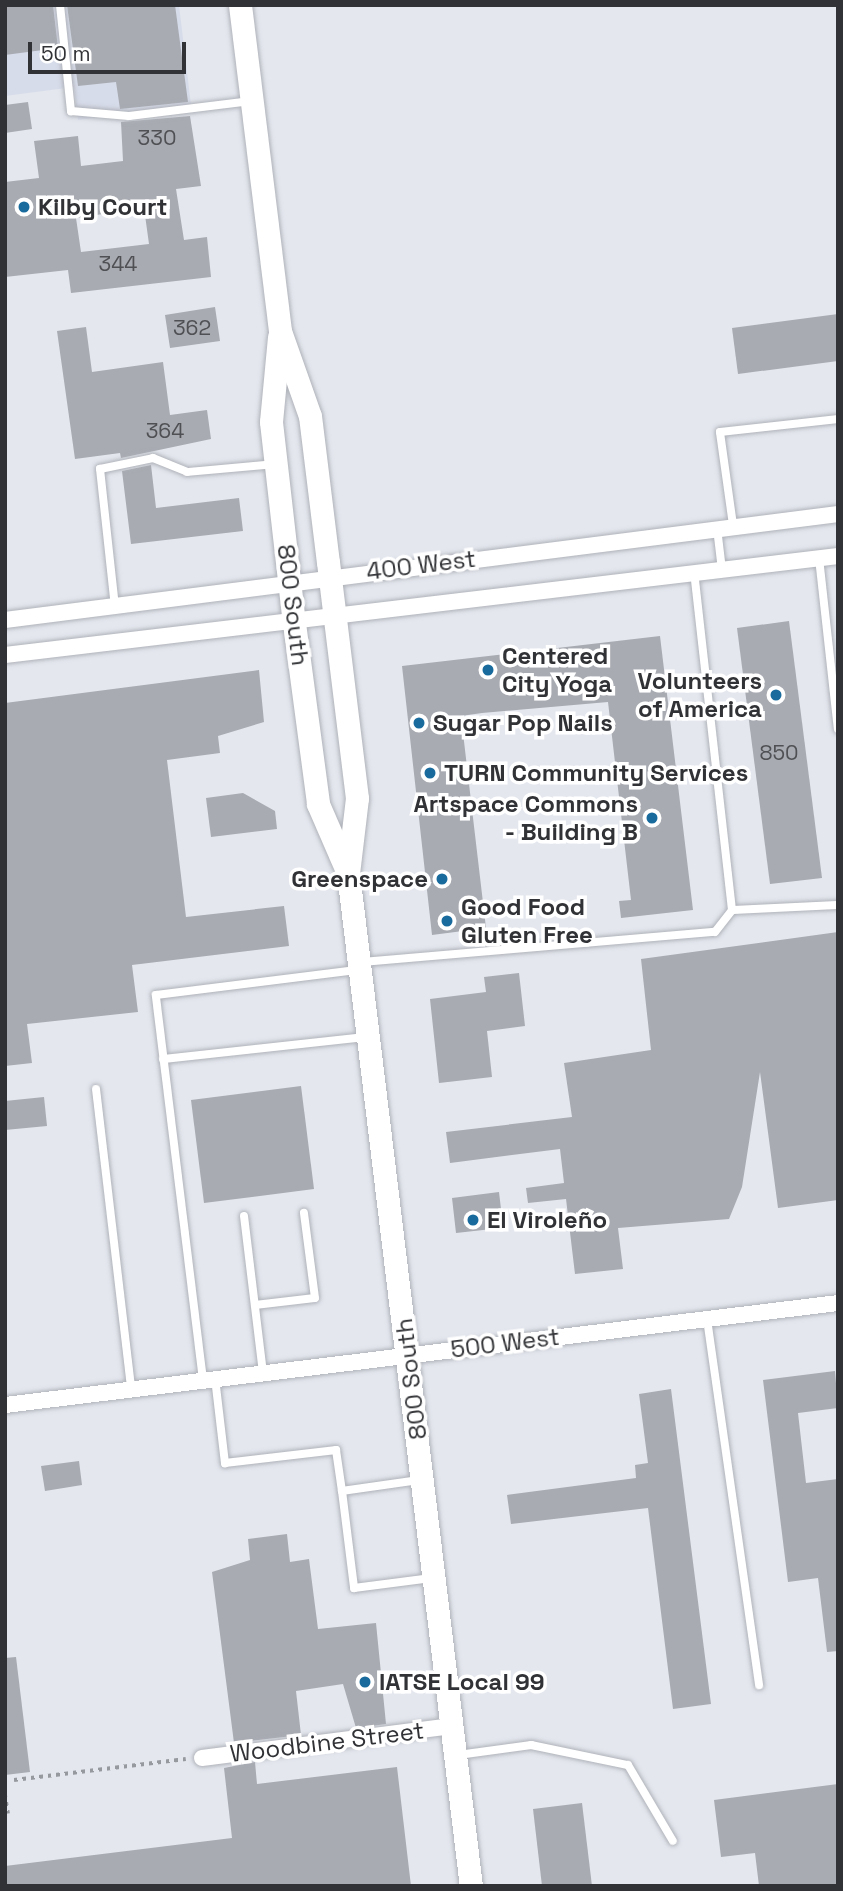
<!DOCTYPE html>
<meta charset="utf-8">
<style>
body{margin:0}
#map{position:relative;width:843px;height:1891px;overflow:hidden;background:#e4e7ee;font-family:"Space Grotesk",sans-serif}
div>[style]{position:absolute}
.built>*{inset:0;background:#d7dcea}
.building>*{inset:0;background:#a8abb2}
.path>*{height:3.5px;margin-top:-1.75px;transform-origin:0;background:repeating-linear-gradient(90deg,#96999e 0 3.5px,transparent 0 8.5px)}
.roads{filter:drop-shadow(0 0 2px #afb2b9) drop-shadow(0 0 2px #afb2b9)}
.lane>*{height:8px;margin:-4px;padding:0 4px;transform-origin:4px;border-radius:4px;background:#fff}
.street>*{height:16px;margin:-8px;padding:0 8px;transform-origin:8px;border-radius:8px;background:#fff}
.secondary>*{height:23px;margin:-11.5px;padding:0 11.5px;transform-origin:11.5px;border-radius:11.5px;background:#fff}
.dots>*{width:19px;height:19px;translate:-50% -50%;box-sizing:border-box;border:4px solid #fff;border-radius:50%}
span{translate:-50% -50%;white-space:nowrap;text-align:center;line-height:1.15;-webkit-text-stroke:7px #fff;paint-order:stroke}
.number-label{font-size:21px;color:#4f5054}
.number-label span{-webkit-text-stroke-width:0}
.poi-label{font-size:24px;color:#313235;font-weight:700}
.left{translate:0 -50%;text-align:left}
.right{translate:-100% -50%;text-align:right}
.street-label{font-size:24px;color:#313235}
.frame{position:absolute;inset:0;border:7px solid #313235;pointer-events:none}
.scale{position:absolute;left:28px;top:42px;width:158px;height:32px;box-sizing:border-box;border:4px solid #313235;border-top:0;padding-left:9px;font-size:21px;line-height:24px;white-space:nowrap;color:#313235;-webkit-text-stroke:5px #fff;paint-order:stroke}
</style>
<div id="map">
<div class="built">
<div style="clip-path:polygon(5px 5px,179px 5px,191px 105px,78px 120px,74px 87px,5px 96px)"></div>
</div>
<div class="building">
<div style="clip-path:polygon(5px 5px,53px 5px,58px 48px,5px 55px)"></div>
<div style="clip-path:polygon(67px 5px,175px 5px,188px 102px,120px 109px,116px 82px,78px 86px)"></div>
<div style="clip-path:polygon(28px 102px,32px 129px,5px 133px,5px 105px)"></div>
<div style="clip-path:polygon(evenodd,190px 116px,201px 186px,176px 189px,184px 240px,207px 237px,211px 277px,71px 293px,68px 270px,5px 277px,5px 182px,39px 178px,34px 141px,78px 136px,81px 166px,123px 161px,121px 122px,190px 116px,144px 208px,149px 244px,81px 252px,76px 218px,144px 208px)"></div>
<div style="clip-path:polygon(215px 307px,220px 341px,170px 348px,165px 315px)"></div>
<div style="clip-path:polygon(838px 314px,838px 361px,738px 374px,732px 328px)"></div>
<div style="clip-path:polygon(86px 327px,92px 372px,163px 362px,170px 415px,207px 410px,211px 439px,121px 458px,120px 453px,75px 459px,57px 331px)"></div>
<div style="clip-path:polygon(151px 465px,156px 508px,239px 498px,243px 531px,131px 544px,122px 471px)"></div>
<div style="clip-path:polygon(789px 621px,822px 878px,770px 884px,737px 628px)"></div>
<div style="clip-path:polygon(660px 636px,693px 910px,621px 918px,619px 901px,631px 900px,608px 702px,482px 713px,461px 716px,486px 928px,432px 935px,402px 666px)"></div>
<div style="clip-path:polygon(259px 670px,264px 722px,218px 736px,220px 753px,167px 760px,186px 917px,284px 906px,289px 946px,132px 965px,138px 1012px,27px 1024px,32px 1063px,5px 1066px,5px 703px)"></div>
<div style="clip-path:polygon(243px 793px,275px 811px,277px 829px,211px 837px,206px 798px)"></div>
<div style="clip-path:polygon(838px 932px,838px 1200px,778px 1208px,760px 1072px,742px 1187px,729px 1219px,618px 1228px,623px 1269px,575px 1274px,566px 1199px,528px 1203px,526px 1188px,564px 1183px,560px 1149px,450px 1163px,446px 1132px,572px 1117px,564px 1063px,651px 1050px,641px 959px)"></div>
<div style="clip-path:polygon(519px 973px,525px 1026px,487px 1031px,492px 1077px,439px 1083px,430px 999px,486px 992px,484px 977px)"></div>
<div style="clip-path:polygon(301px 1086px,314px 1189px,204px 1203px,191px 1100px)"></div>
<div style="clip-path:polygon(44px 1097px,47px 1126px,5px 1130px,5px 1101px)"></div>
<div style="clip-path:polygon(499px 1192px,501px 1209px,490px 1211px,492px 1229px,456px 1233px,452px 1198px)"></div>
<div style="clip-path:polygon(835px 1371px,838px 1408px,798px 1413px,806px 1483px,838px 1479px,838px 1651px,827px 1652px,818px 1578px,788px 1582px,763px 1380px)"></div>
<div style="clip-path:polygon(671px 1389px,711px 1704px,673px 1709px,648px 1508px,511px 1524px,507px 1495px,636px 1478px,635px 1465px,648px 1463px,639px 1394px)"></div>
<div style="clip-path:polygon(79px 1461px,82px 1485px,45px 1491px,41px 1466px)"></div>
<div style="clip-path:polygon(287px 1534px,290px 1562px,309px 1559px,318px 1629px,376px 1623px,386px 1724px,356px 1728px,343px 1684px,296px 1691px,301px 1735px,234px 1743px,212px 1572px,250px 1560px,248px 1539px)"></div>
<div style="clip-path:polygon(16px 1657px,30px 1772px,5px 1775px,5px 1658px)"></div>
<div style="clip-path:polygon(255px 1762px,257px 1784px,397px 1767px,411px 1886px,5px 1886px,5px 1866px,232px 1838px,224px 1768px)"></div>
<div style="clip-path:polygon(838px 1784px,838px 1886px,759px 1886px,755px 1853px,721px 1857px,714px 1800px)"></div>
<div style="clip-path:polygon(582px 1803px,592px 1886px,542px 1886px,533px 1809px)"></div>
</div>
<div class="path">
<div style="left:14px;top:1780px;width:173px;rotate:-7deg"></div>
<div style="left:5px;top:1794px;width:20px;rotate:81deg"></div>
</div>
<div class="roads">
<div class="lane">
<div style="left:60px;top:5px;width:107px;rotate:84.1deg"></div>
<div style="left:71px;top:111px;width:58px;rotate:4.9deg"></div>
<div style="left:129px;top:116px;width:123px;rotate:-7deg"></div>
<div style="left:733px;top:525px;width:94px;rotate:-98deg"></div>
<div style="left:720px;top:432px;width:119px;rotate:-6.3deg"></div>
<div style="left:717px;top:528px;width:42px;rotate:83.2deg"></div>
<div style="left:819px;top:558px;width:172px;rotate:83.7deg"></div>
<div style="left:115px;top:607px;width:139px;rotate:-96.2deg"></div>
<div style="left:100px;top:469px;width:54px;rotate:-11.7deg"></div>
<div style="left:153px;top:458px;width:37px;rotate:22deg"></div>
<div style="left:187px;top:472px;width:88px;rotate:-5.2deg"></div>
<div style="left:732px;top:910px;width:106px;rotate:-2.7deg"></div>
<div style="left:362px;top:962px;width:354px;rotate:-4.9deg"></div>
<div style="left:715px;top:932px;width:28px;rotate:-52deg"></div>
<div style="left:732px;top:910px;width:339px;rotate:-96.4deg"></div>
<div style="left:163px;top:1059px;width:204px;rotate:-6.2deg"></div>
<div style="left:96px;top:1089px;width:301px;rotate:83.3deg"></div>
<div style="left:244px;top:1216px;width:157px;rotate:83.1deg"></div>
<div style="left:255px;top:1305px;width:60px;rotate:-6.7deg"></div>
<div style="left:315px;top:1298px;width:86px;rotate:-97.4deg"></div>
<div style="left:707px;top:1319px;width:370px;rotate:81.9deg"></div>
<div style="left:215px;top:1378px;width:86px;rotate:83.3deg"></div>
<div style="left:225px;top:1463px;width:112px;rotate:-6.7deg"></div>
<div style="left:336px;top:1450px;width:41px;rotate:81.7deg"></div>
<div style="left:203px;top:1380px;width:388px;rotate:-97deg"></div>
<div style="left:156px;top:995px;width:204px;rotate:-7.1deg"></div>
<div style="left:419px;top:1480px;width:78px;rotate:171.9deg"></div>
<div style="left:342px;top:1491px;width:98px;rotate:82.9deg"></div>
<div style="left:354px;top:1588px;width:78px;rotate:-7.4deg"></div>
<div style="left:458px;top:1755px;width:74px;rotate:-7.8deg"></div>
<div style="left:531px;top:1745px;width:99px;rotate:11.7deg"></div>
<div style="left:628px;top:1765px;width:88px;rotate:59.4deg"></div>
</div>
<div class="street">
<div style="left:5px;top:620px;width:840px;rotate:-7.25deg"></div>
<div style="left:5px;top:655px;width:839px;rotate:-6.78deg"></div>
<div style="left:5px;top:1405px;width:839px;rotate:-6.98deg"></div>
<div style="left:202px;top:1758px;width:252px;rotate:-7.3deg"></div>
</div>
<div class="secondary">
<div style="left:240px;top:5px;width:328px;rotate:83deg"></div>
<div style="left:280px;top:331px;width:90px;rotate:70.6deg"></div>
<div style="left:310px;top:416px;width:147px;rotate:83deg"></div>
<div style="left:328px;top:562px;width:238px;rotate:83deg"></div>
<div style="left:357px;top:798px;width:76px;rotate:96.8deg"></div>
<div style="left:348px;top:873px;width:1020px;rotate:83.08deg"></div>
<div style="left:279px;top:337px;width:85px;rotate:95.4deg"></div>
<div style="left:271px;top:422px;width:202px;rotate:83.5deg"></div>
<div style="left:294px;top:623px;width:183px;rotate:82.4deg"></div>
<div style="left:318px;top:804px;width:73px;rotate:66.6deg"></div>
</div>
</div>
<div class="dots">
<div style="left:24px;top:207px;background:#186b9c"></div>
<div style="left:488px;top:670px;background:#186b9c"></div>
<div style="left:776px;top:695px;background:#186b9c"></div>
<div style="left:419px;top:723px;background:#186b9c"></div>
<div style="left:430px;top:773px;background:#186b9c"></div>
<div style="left:652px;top:818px;background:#186b9c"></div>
<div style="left:442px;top:879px;background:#186b9c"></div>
<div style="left:447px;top:921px;background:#186b9c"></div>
<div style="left:473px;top:1220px;background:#186b9c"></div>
<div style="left:365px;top:1682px;background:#186b9c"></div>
</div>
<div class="number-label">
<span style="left:157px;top:138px">330</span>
<span style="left:118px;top:264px">344</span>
<span style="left:192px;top:328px">362</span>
<span style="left:165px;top:431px">364</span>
<span style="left:779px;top:753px">850</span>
</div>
<div class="poi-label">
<span class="left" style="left:38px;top:207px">Kilby Court</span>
<span class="left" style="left:502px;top:670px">Centered<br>City Yoga</span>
<span class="right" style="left:762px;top:695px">Volunteers<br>of America</span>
<span class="left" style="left:433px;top:723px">Sugar Pop Nails</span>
<span class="left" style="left:444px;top:773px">TURN Community Services</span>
<span class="right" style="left:638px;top:818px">Artspace Commons<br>- Building B</span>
<span class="right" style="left:428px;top:879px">Greenspace</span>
<span class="left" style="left:461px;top:921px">Good Food<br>Gluten Free</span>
<span class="left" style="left:487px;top:1220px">El Viroleño</span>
<span class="left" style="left:379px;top:1682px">IATSE Local 99</span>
</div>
<div class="street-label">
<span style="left:421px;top:565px;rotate:-7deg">400 West</span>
<span style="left:293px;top:605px;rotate:83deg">800 South</span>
<span style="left:505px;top:1343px;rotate:-7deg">500 West</span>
<span style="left:411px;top:1379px;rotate:-97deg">800 South</span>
<span style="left:327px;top:1742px;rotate:-7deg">Woodbine Street</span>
</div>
<div class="frame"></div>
<div class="scale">50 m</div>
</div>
